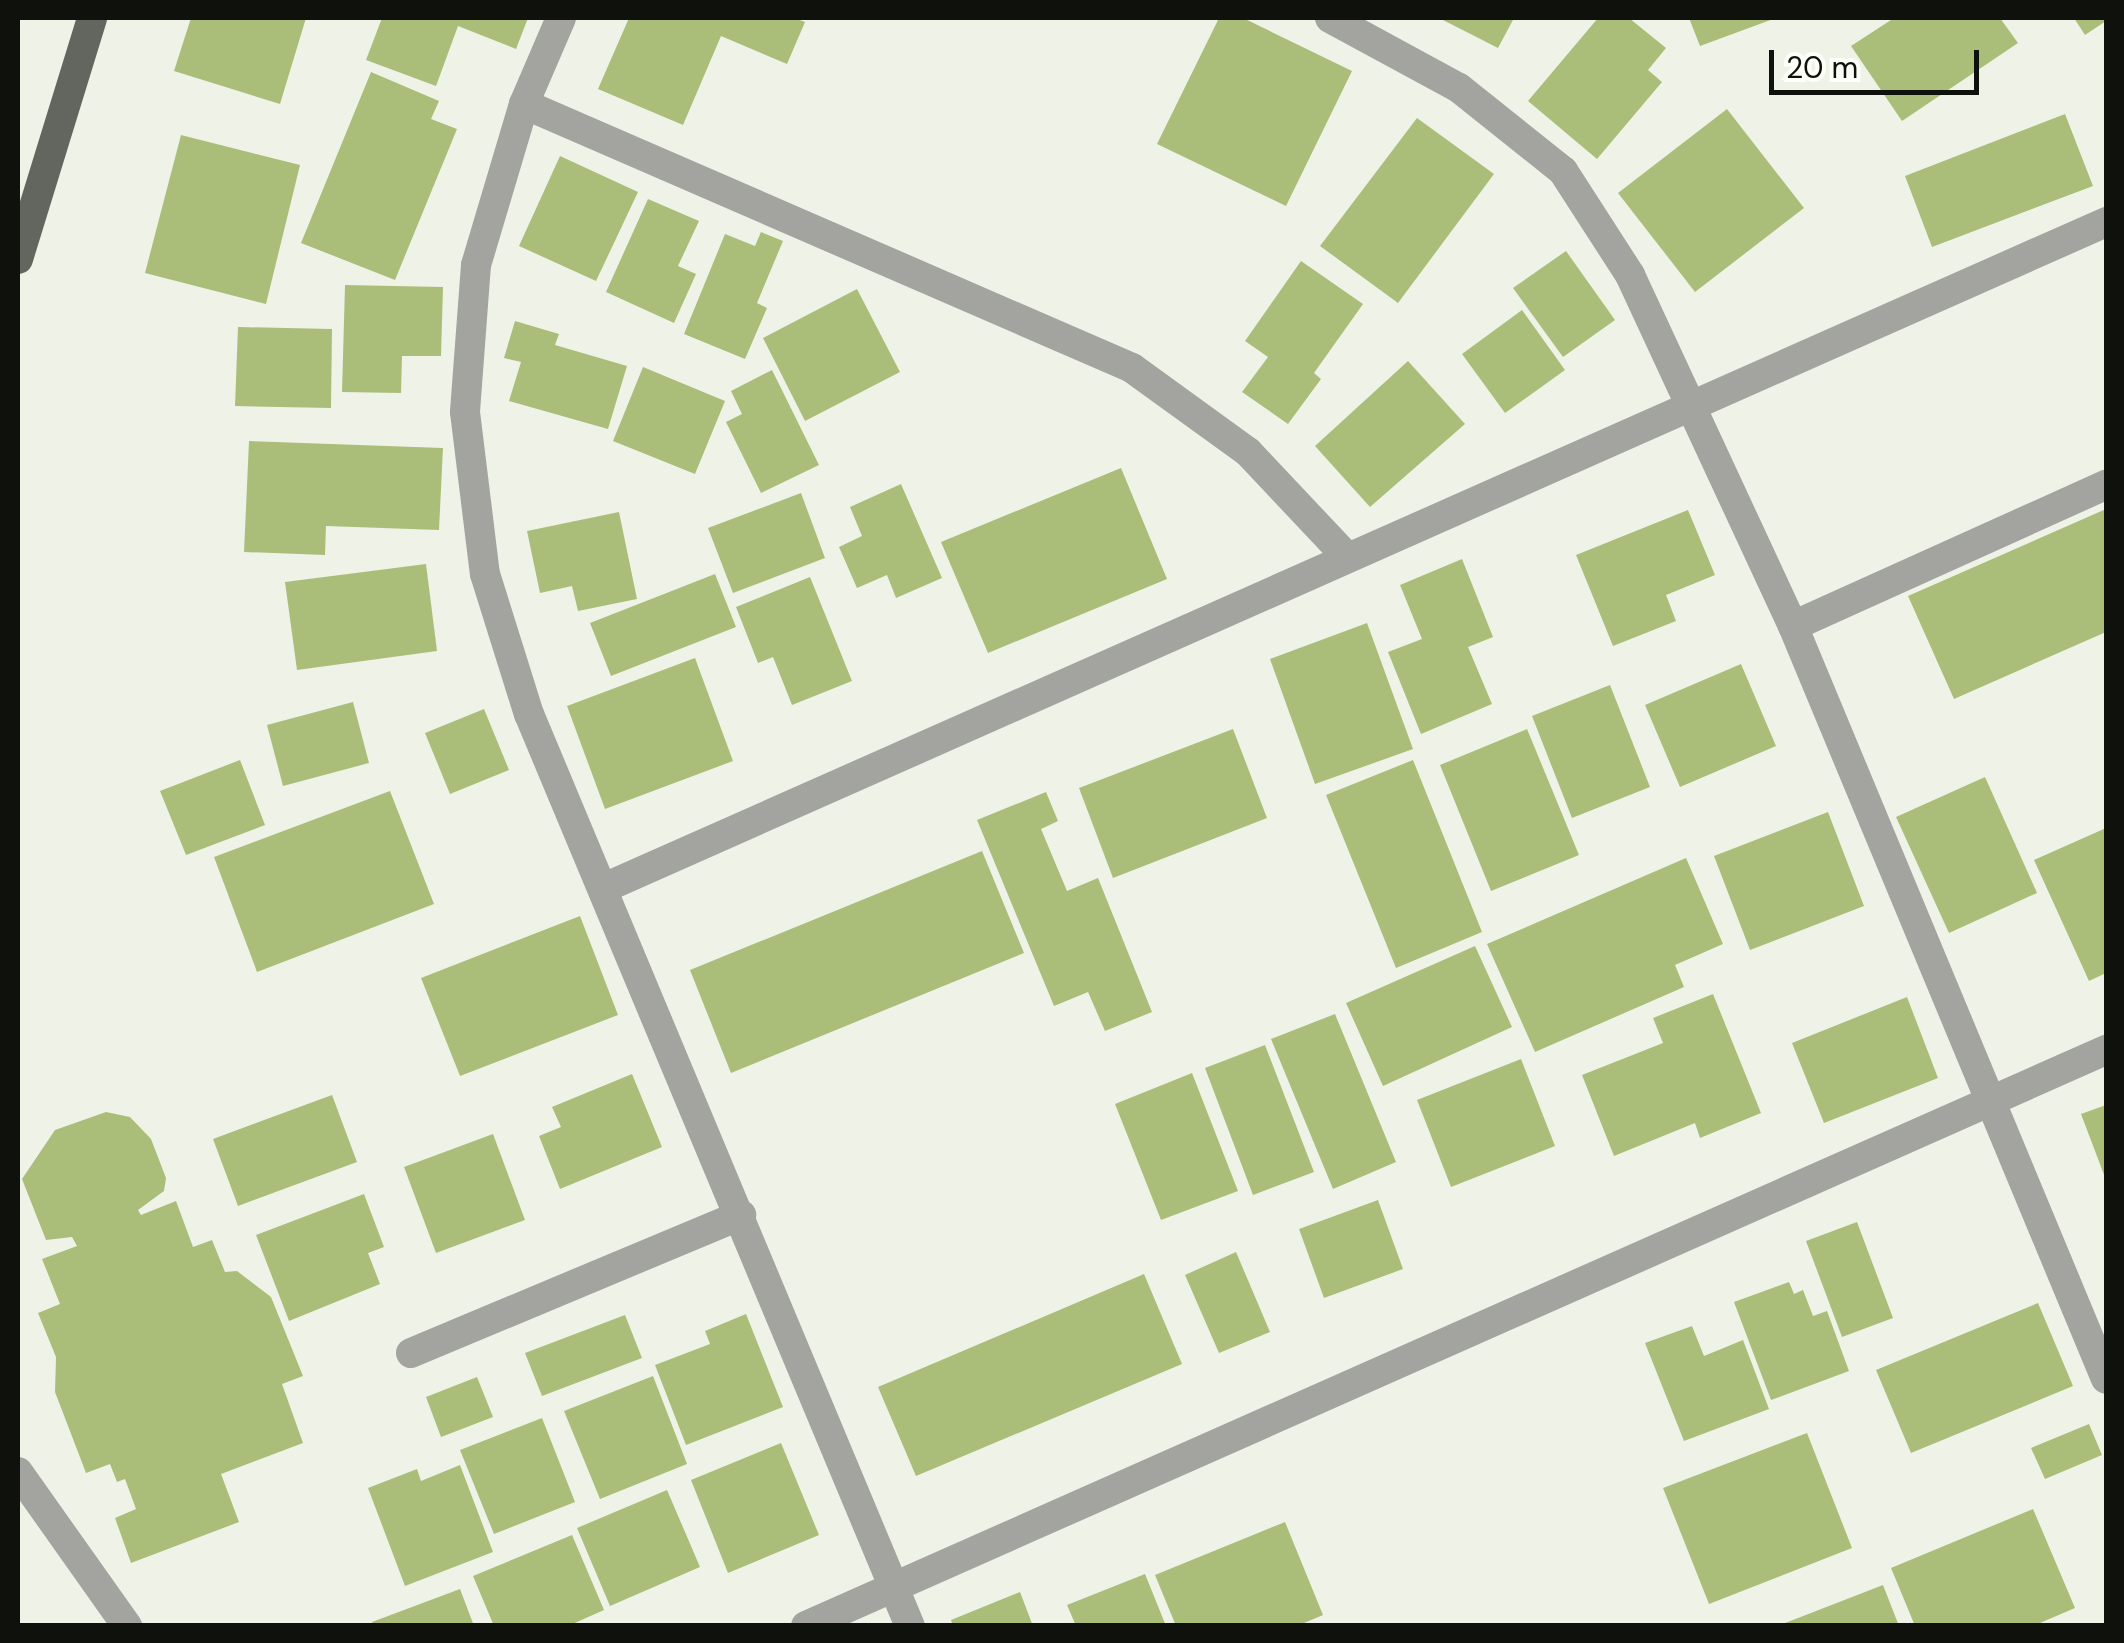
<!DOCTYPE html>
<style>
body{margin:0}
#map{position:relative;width:2124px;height:1643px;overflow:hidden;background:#eff2e7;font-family:"DM Sans",sans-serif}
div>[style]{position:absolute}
.building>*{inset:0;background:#abbe79}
.minor>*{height:30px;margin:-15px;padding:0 15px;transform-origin:15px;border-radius:15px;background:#a3a4a0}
.major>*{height:30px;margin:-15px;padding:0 15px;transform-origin:15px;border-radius:15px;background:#63665e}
span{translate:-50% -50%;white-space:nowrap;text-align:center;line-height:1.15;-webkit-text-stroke:9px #fdfff8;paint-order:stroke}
.frame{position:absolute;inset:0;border:20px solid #0f110d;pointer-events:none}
.scale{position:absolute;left:1769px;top:50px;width:210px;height:45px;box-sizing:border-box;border:5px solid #0f110d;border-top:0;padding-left:12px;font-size:30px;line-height:35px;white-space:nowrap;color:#0f110d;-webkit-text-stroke:8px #fdfff8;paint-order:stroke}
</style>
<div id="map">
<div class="building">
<div style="clip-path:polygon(191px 18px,306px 18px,280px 104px,174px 71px)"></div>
<div style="clip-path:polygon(382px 18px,528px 18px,516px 49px,458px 26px,436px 86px,366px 60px)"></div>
<div style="clip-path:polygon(629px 18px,794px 18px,805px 22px,787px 64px,721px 36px,683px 125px,598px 89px)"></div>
<div style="clip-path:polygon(1219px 18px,1243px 18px,1352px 71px,1286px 206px,1157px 144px)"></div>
<div style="clip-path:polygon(1439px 18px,1514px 18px,1498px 48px)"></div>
<div style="clip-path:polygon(1598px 18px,1629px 18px,1666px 48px,1648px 70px,1662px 82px,1597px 159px,1528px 101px)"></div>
<div style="clip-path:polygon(1689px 18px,1776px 18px,1700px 46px)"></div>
<div style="clip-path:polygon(1894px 18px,2000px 18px,2018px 43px,1902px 121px,1851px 46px)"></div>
<div style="clip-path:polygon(2074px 18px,2106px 18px,2106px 21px,2085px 35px)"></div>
<div style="clip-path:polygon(371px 72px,439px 101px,431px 119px,457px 129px,395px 280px,301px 243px)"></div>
<div style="clip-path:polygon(1727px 109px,1804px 208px,1695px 292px,1618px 193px)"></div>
<div style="clip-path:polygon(2065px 114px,2093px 186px,1932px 247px,1905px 176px)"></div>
<div style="clip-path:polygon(1417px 118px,1494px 174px,1398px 303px,1320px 246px)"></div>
<div style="clip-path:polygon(181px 135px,300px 165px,266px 304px,145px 273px)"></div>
<div style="clip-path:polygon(560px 156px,638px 192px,596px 281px,519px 246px)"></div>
<div style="clip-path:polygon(648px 199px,699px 221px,678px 266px,696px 274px,674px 323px,606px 292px)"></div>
<div style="clip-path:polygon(761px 232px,783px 241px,757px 303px,767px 308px,745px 359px,684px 334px,725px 234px,755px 246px)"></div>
<div style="clip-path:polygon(1566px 251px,1615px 320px,1563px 357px,1513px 288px)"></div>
<div style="clip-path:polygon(1301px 261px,1363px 304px,1314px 373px,1321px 379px,1288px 424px,1242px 392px,1268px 357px,1245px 341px)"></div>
<div style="clip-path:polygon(345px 285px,443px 287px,441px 356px,402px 356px,401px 393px,342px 392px)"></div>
<div style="clip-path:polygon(857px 289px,900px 372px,805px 421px,763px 338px)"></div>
<div style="clip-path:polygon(1522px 310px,1565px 370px,1505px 413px,1462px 354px)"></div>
<div style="clip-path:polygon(515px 321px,559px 334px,555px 345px,627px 366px,608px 429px,509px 401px,521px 362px,504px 358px)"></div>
<div style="clip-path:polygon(238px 327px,332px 329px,331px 408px,235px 406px)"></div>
<div style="clip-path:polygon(1408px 361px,1465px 424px,1370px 507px,1315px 446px)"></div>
<div style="clip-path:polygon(643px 367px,725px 401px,695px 474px,613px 441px)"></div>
<div style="clip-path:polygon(772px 370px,819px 465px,761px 493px,726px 422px,742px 414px,731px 391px)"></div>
<div style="clip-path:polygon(249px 441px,443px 448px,439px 530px,326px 526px,325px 555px,244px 552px)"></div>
<div style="clip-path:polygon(1121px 468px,1167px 579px,988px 653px,941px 542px)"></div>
<div style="clip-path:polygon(901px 484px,942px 578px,896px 598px,887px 575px,857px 588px,839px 547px,862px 536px,850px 507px)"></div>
<div style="clip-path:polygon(801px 493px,825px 558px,733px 593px,708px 528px)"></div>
<div style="clip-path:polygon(2106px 509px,2106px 632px,1954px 699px,1908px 596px)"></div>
<div style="clip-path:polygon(1688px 510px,1715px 575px,1666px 595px,1676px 621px,1613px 646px,1576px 555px)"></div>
<div style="clip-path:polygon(619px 512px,637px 599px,578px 611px,572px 586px,540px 593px,527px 531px)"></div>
<div style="clip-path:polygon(1462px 559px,1493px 637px,1468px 647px,1492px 704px,1421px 734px,1388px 652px,1422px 639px,1400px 585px)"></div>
<div style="clip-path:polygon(426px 564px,437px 651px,297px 670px,285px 582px)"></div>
<div style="clip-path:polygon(715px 574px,736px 627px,611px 676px,590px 623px)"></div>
<div style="clip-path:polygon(810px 577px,852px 681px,792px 705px,773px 657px,758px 663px,736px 607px)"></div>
<div style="clip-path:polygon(1367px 623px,1413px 749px,1315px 784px,1270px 659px)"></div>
<div style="clip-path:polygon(695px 658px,733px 761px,605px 809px,567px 706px)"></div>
<div style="clip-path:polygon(1741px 664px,1776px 746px,1680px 787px,1645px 705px)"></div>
<div style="clip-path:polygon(1610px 685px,1650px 787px,1572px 818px,1532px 716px)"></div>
<div style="clip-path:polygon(353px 702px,369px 763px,283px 786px,267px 725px)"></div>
<div style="clip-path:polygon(484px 709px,509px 770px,450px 794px,425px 733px)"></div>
<div style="clip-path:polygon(1233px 729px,1267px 818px,1113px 878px,1079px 788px)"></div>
<div style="clip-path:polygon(1527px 729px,1579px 855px,1491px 891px,1440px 765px)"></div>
<div style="clip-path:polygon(240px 760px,265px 825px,186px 855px,160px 791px)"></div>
<div style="clip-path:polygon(1413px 760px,1482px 932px,1396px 968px,1326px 795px)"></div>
<div style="clip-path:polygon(1985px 777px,2037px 893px,1949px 933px,1896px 817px)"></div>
<div style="clip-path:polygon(390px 791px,434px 904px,257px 972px,214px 857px)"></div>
<div style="clip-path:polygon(1046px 792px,1058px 821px,1041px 829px,1067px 891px,1098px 878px,1152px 1012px,1105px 1031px,1088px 992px,1054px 1006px,977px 820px)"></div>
<div style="clip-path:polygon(1828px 812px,1864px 906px,1750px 950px,1714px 856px)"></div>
<div style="clip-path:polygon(2106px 828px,2106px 973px,2089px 981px,2034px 860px)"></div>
<div style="clip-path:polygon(982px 851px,1024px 953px,731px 1073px,690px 970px)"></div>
<div style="clip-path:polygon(1686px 858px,1723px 944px,1675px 965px,1684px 987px,1535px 1052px,1487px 944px)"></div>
<div style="clip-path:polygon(580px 916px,618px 1015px,460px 1076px,421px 978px)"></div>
<div style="clip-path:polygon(1475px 946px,1512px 1027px,1383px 1086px,1346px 1003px)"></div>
<div style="clip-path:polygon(1713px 994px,1761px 1113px,1700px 1138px,1695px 1123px,1614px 1156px,1582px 1075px,1663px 1043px,1653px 1018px)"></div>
<div style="clip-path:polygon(1907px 997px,1938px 1078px,1824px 1123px,1792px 1043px)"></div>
<div style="clip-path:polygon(1335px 1014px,1396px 1162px,1333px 1189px,1271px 1039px)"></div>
<div style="clip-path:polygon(1265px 1045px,1314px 1172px,1253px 1195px,1205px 1068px)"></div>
<div style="clip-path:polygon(1521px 1059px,1555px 1146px,1451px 1187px,1417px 1100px)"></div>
<div style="clip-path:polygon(1192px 1073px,1238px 1191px,1161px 1220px,1115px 1104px)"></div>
<div style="clip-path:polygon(632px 1074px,662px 1147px,560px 1189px,539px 1136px,561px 1127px,552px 1107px)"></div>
<div style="clip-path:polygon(332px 1095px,357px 1162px,238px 1206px,213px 1139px)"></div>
<div style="clip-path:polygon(2106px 1105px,2106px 1180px,2081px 1114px)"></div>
<div style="clip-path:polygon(106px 1112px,130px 1117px,151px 1139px,166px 1178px,164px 1191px,138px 1210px,141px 1215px,176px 1201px,193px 1247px,212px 1240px,225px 1272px,237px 1271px,271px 1297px,303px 1376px,282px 1384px,303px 1443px,221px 1474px,239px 1522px,131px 1563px,115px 1518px,136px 1509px,125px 1479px,117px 1482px,110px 1464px,86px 1473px,55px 1392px,56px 1357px,38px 1313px,60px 1304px,42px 1259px,77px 1246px,72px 1237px,46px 1240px,22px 1179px,55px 1130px)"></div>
<div style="clip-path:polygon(493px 1134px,525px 1220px,436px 1253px,404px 1167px)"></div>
<div style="clip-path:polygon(364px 1194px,384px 1247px,368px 1253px,380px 1284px,289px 1321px,256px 1235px)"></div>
<div style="clip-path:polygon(1378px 1200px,1403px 1269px,1324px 1298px,1299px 1229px)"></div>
<div style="clip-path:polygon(1857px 1222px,1893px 1318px,1842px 1337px,1806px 1241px)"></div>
<div style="clip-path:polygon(1236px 1252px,1270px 1332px,1219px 1353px,1185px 1275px)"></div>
<div style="clip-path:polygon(1144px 1274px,1182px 1364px,916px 1476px,878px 1387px)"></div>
<div style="clip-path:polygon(1789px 1282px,1794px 1294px,1803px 1290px,1813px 1316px,1827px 1311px,1849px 1371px,1771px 1400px,1734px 1302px)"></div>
<div style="clip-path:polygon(2038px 1303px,2073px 1386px,1911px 1453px,1876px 1370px)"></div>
<div style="clip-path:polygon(746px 1314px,783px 1407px,686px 1445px,655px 1365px,710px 1344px,705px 1331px)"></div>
<div style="clip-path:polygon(625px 1315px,642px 1358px,542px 1396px,525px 1353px)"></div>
<div style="clip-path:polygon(1692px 1326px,1704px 1356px,1743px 1340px,1769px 1409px,1684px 1441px,1645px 1343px)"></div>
<div style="clip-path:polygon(653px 1376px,687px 1464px,600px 1499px,564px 1411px)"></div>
<div style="clip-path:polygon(477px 1377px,493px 1417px,441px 1437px,426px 1397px)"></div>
<div style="clip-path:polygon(542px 1418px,575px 1502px,494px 1534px,460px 1450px)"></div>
<div style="clip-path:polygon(2089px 1424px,2102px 1455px,2045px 1479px,2031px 1448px)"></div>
<div style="clip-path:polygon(1807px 1433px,1852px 1548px,1709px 1604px,1663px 1488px)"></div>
<div style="clip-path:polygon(781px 1443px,819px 1535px,728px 1573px,691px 1480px)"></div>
<div style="clip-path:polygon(460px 1465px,493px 1552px,405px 1586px,368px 1488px,417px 1469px,421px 1481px)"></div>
<div style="clip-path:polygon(667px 1490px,700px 1567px,610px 1606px,577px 1528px)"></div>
<div style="clip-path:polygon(2033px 1509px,2075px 1608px,2033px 1626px,1915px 1626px,1891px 1568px)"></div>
<div style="clip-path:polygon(1285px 1522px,1323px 1615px,1297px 1626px,1176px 1626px,1155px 1575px)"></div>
<div style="clip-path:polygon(572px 1535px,604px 1610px,568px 1626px,494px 1626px,473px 1576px)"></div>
<div style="clip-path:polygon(1145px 1574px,1166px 1626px,1076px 1626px,1067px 1605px)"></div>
<div style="clip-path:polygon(1883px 1585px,1899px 1626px,1780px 1626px,1780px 1625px)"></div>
<div style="clip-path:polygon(460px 1589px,474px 1626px,373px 1626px,372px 1622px)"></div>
<div style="clip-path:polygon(1020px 1592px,1033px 1626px,953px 1626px,951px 1620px)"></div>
</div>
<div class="minor">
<div style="left:561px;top:18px;width:94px;rotate:113.3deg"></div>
<div style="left:524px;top:104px;width:168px;rotate:106.6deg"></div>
<div style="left:476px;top:265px;width:147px;rotate:94.3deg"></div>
<div style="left:465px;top:412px;width:163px;rotate:83deg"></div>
<div style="left:485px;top:574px;width:147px;rotate:72.6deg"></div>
<div style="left:529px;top:714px;width:988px;rotate:67.33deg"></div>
<div style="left:1330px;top:18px;width:147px;rotate:28.5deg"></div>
<div style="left:1459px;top:88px;width:133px;rotate:38.6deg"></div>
<div style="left:1563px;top:171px;width:124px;rotate:57.2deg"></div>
<div style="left:1630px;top:275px;width:387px;rotate:65.1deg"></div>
<div style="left:1793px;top:626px;width:815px;rotate:67.43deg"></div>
<div style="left:524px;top:104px;width:663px;rotate:23.47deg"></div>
<div style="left:1132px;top:368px;width:143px;rotate:35.9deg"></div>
<div style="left:1248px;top:452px;width:143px;rotate:46.7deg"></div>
<div style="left:1793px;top:626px;width:343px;rotate:-24.3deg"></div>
<div style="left:604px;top:888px;width:1643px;rotate:-23.91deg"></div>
<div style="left:411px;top:1353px;width:358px;rotate:-22.7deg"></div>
<div style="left:18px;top:1472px;width:189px;rotate:54.7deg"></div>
<div style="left:806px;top:1626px;width:1422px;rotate:-23.9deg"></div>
</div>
<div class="major">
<div style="left:18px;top:259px;width:252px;rotate:-72.9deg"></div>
</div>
<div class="frame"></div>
<div class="scale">20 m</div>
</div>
